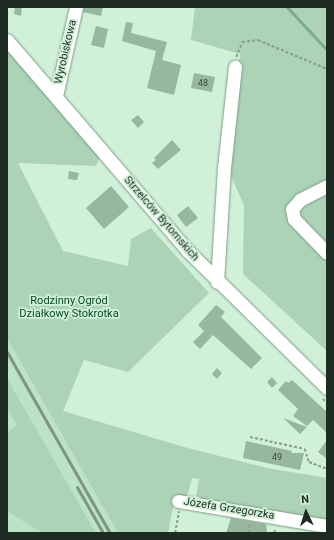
<!DOCTYPE html>
<meta charset="utf-8">
<style>
body{margin:0}
#map{position:relative;width:334px;height:540px;overflow:hidden;background:#d0f1d7;font-family:Roboto,sans-serif}
div>[style]{position:absolute}
.built>*{inset:0;background:#bce3c6}
.green>*{inset:0;background:#acd3b6}
.stream>*{height:3px;margin:-1.5px;padding:0 1.5px;transform-origin:1.5px;border-radius:1.5px;background:#78ad87}
.building>*{inset:0;background:#97b79f}
.path>*{height:1.5px;margin-top:-0.75px;transform-origin:0;background:repeating-linear-gradient(90deg,#88a08d 0 3px,transparent 0 5px)}
.roads{filter:drop-shadow(0 0 1px #7d9c85) drop-shadow(0 0 1px #7d9c85)}
.minor>*{height:13px;margin:-6.5px;padding:0 6.5px;transform-origin:6.5px;border-radius:6.5px;background:#fff}
.rail>*{height:3px;margin:-1.5px;padding:0 1.5px;transform-origin:1.5px;border-radius:1.5px;background:#7d9583}
span{translate:-50% -50%;white-space:nowrap;text-align:center;line-height:1.15;-webkit-text-stroke:3.5px #d0f1d7;paint-order:stroke}
.number-label{font-size:9px;color:#3c4e41}
.number-label span{-webkit-text-stroke-width:0}
.street-label{font-size:11px;color:#1e2b22}
.park-label{font-size:11px;color:#064823}
.frame{position:absolute;inset:0;border:8px solid #1e2b22;pointer-events:none}
.north{position:absolute;left:286px;top:492px;width:40px;height:40px;-webkit-text-stroke:3px #d0f1d7;paint-order:stroke;rotate:356deg;font-size:11px;font-weight:700;line-height:16px;text-align:center;color:#1e2b22}
.north::after{content:'';display:block;margin:auto;width:14px;height:18px;background:#1e2b22;clip-path:polygon(50% 0,100% 100%,50% 72%,0 100%)}
</style>
<div id="map">
<div class="built">
<div style="clip-path:polygon(7px 338px,55px 420px,118px 533px,96px 533px,7px 378px)"></div>
<div style="clip-path:polygon(7px 408px,18px 425px,7px 433px)"></div>
<div style="clip-path:polygon(7px 511px,25px 521px,42px 533px,7px 533px)"></div>
</div>
<div class="green">
<div style="clip-path:polygon(195px 7px,327px 7px,327px 351px,243px 274px,244px 205px,226px 165px,240px 54px,191px 40px)"></div>
<div style="clip-path:polygon(7px 48px,100px 157px,96px 166px,18px 163px,63px 251px,128px 266px,131px 239px,151px 228px,209px 293px,128px 372px,84px 360px,63px 411px,184px 447px,267px 468px,327px 478px,327px 522px,200px 500px,196px 497px,199px 479px,192px 478px,187px 498px,175px 497px,168px 533px,118px 533px,7px 338px)"></div>
<div style="clip-path:polygon(7px 378px,96px 533px,42px 533px,7px 511px,7px 433px,17px 425px,7px 408px)"></div>
</div>
<div class="stream">
<div style="left:287px;top:7px;width:59px;rotate:47.1deg"></div>
</div>
<div class="building">
<div style="clip-path:polygon(15px 7px,22px 7px,21px 16px,14px 14px)"></div>
<div style="clip-path:polygon(84px 7px,103px 7px,101px 16px,83px 12px)"></div>
<div style="clip-path:polygon(126px 22px,133px 23px,131px 33px,167px 42px,162px 60px,181px 65px,174px 95px,147px 88px,156px 51px,122px 41px)"></div>
<div style="clip-path:polygon(96px 26px,108px 29px,104px 48px,91px 45px)"></div>
<div style="clip-path:polygon(194px 73px,215px 77px,212px 92px,191px 88px)"></div>
<div style="clip-path:polygon(138px 115px,144px 122px,138px 128px,131px 120px)"></div>
<div style="clip-path:polygon(172px 140px,181px 150px,158px 169px,152px 163px,156px 160px,154px 158px)"></div>
<div style="clip-path:polygon(69px 171px,79px 173px,77px 180px,68px 179px)"></div>
<div style="clip-path:polygon(111px 186px,129px 207px,104px 229px,86px 208px)"></div>
<div style="clip-path:polygon(188px 206px,198px 218px,186px 227px,177px 215px)"></div>
<div style="clip-path:polygon(216px 305px,225px 312px,221px 317px,262px 358px,251px 369px,213px 335px,200px 349px,193px 342px,204px 331px,198px 325px)"></div>
<div style="clip-path:polygon(217px 368px,222px 373px,217px 379px,212px 374px)"></div>
<div style="clip-path:polygon(272px 377px,277px 383px,272px 388px,267px 382px)"></div>
<div style="clip-path:polygon(292px 380px,327px 412px,327px 433px,313px 420px,307px 426px,293px 416px,298px 409px,278px 390px,286px 381px,288px 383px)"></div>
<div style="clip-path:polygon(283px 418px,307px 427px,300px 434px)"></div>
<div style="clip-path:polygon(327px 440px,327px 459px,318px 452px)"></div>
<div style="clip-path:polygon(246px 441px,292px 451px,291px 453px,304px 453px,300px 470px,243px 458px)"></div>
<div style="clip-path:polygon(231px 518px,266px 524px,267px 533px,226px 533px)"></div>
</div>
<div class="path">
<div style="left:236px;top:57px;width:16px;rotate:-68deg"></div>
<div style="left:242px;top:42px;width:16px;rotate:-7deg"></div>
<div style="left:258px;top:40px;width:75px;rotate:22.8deg"></div>
<div style="left:323px;top:399px;width:6px;rotate:45deg"></div>
<div style="left:250px;top:437px;width:56px;rotate:12.3deg"></div>
<div style="left:305px;top:449px;width:14px;rotate:73deg"></div>
<div style="left:309px;top:462px;width:19px;rotate:21deg"></div>
<div style="left:175px;top:533px;width:22px;rotate:-80deg"></div>
<div style="left:248px;top:533px;width:9px;rotate:-77deg"></div>
<div style="left:274px;top:533px;width:4px;rotate:-76deg"></div>
</div>
<div class="roads">
<div class="minor">
<div style="left:7px;top:40px;width:278px;rotate:49.4deg"></div>
<div style="left:188px;top:251px;width:195px;rotate:44.6deg"></div>
<div style="left:56px;top:96px;width:91px;rotate:-77.3deg"></div>
<div style="left:327px;top:186px;width:30px;rotate:153deg"></div>
<div style="left:300px;top:200px;width:12px;rotate:132deg"></div>
<div style="left:292px;top:209px;width:10px;rotate:79deg"></div>
<div style="left:294px;top:219px;width:47px;rotate:45.9deg"></div>
<div style="left:217px;top:282px;width:114px;rotate:-86.5deg"></div>
<div style="left:224px;top:168px;width:102px;rotate:-83.8deg"></div>
<div style="left:178px;top:501px;width:151px;rotate:9.5deg"></div>
</div>
</div>
<div class="rail">
<div style="left:7px;top:352px;width:208px;rotate:60.4deg"></div>
<div style="left:77px;top:487px;width:53px;rotate:60.5deg"></div>
</div>
<div class="number-label">
<span style="left:203px;top:83px">48</span>
<span style="left:277px;top:457px">49</span>
</div>
<div class="street-label">
<span style="left:66px;top:52px;rotate:-77deg">Wyrobiskowa</span>
<span style="left:161px;top:219px;rotate:49deg">Strzelców Bytomskich</span>
<span style="left:229px;top:509px;rotate:9deg">Józefa Grzegorzka</span>
</div>
<div class="park-label">
<span style="left:69px;top:308px">Rodzinny Ogród<br>Działkowy Stokrotka</span>
</div>
<div class="frame"></div>
<div class="north">N</div>
</div>
